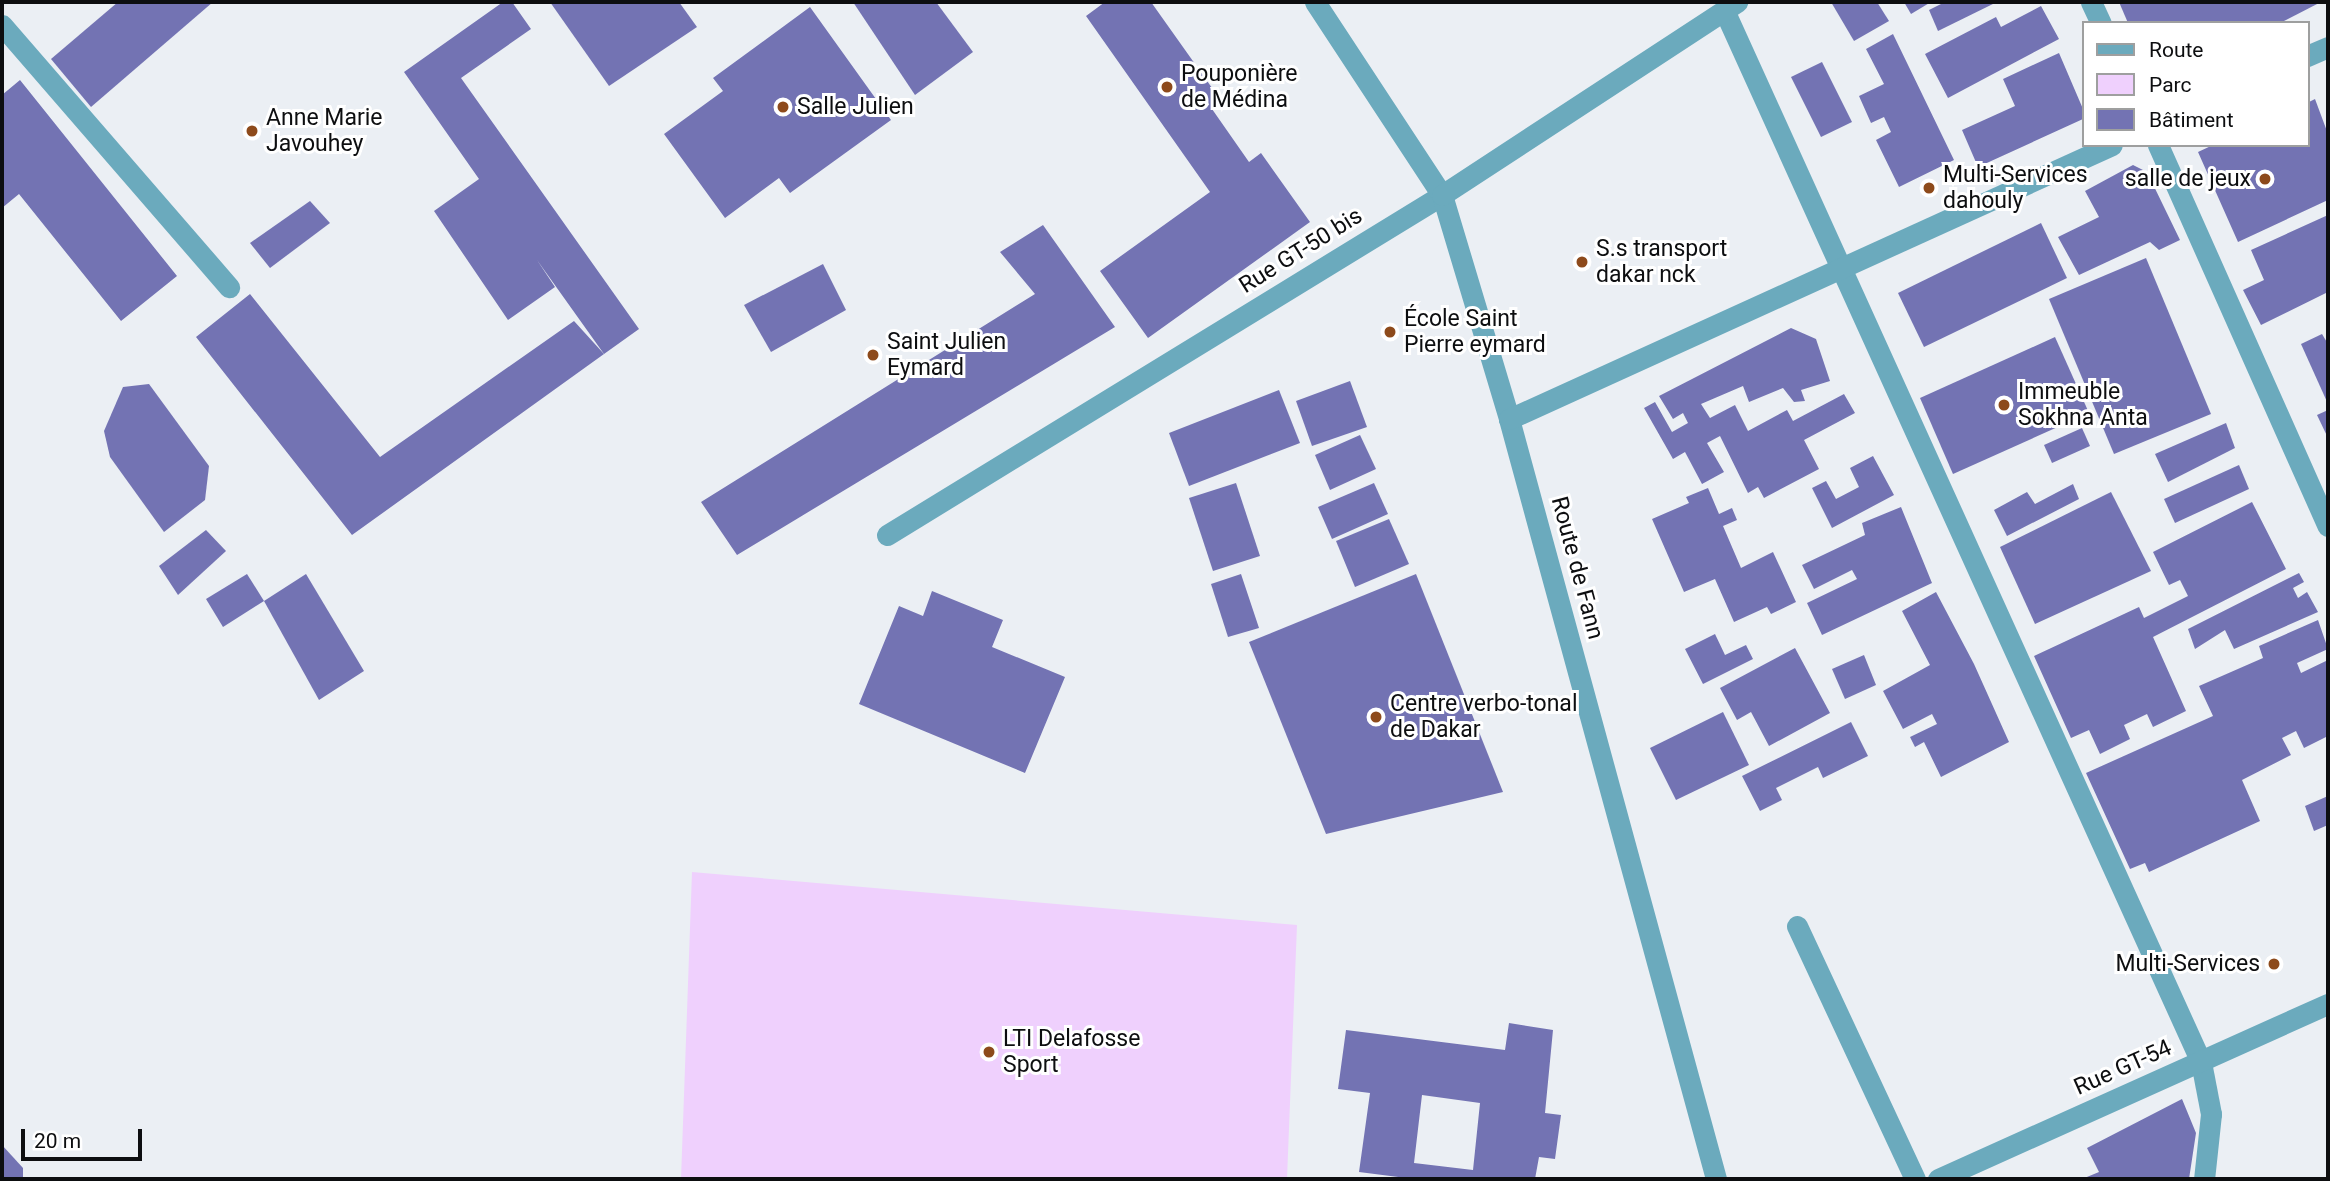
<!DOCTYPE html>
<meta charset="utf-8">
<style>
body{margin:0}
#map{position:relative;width:2330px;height:1181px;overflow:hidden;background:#ebeff4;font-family:Roboto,sans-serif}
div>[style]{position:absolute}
.green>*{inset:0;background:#efd0fd}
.building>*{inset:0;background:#7373b3}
.lane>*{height:21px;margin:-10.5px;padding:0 10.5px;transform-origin:10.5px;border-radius:10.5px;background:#6baabd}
.street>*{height:21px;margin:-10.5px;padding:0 10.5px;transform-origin:10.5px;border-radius:10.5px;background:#6baabd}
.dots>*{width:19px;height:19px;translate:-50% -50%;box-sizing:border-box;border:4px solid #fff;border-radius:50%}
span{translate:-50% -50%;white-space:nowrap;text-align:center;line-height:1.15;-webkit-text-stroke:6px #fff;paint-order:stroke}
.poi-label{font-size:23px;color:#0d0e10}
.left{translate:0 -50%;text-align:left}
.right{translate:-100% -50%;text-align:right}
.street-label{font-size:23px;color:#0d0e10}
.frame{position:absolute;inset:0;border:4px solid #0d0e10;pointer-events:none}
.legend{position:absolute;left:2082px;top:21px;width:228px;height:126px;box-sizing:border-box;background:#fff;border:2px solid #9e9f9f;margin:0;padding:9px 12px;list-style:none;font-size:21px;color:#0d0e10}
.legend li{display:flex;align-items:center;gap:14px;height:35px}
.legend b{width:35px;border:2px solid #9e9f9f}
.scale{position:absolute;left:21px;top:1129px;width:121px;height:32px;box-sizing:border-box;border:4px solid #0d0e10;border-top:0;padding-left:9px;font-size:21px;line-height:24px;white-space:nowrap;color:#0d0e10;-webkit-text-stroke:5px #fff;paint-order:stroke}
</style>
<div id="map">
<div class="green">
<div style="clip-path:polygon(692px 872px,1297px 925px,1287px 1179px,681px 1179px)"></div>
</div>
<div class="building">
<div style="clip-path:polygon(118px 2px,213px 2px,91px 107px,51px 59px)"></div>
<div style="clip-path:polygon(503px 2px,512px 2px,531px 29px,461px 78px,639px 329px,604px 354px,537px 260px,555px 287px,508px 320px,434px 211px,479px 179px,404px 72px)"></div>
<div style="clip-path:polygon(550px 2px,679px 2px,697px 27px,609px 86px)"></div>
<div style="clip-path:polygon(853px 2px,936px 2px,973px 52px,915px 95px)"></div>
<div style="clip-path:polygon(1105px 2px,1151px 2px,1222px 102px,1212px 109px,1249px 162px,1261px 153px,1310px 222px,1148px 338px,1100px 271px,1210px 192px,1086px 16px)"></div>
<div style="clip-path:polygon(1831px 2px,1877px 2px,1889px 21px,1854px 41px)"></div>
<div style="clip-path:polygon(1904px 2px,1931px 2px,1911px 14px)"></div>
<div style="clip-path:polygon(1945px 2px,1997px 2px,1938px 31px,1929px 10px)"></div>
<div style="clip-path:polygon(2119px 2px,2321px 2px,2280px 23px,2128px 23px)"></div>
<div style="clip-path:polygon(2041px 6px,2059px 39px,1948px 98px,1925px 54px,1996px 17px,2001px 27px)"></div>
<div style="clip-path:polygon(810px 7px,891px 120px,790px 193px,779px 178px,725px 218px,664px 134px,723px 91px,713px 78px)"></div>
<div style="clip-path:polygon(1893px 34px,1954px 160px,1899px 187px,1876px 140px,1891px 132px,1884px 117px,1871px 123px,1859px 96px,1884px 84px,1866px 49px)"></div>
<div style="clip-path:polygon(2059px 53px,2083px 109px,2083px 119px,1978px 167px,1962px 130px,2015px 106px,2003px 79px)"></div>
<div style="clip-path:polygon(1822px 62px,1852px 122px,1821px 137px,1791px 77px)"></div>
<div style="clip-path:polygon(20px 80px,177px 276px,121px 321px,19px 194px,2px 208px,2px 95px)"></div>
<div style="clip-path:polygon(2315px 99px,2328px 134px,2328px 200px,2238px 242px,2198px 152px,2213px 145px,2307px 145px,2307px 103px)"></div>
<div style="clip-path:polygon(2133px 165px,2147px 172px,2180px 240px,2159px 250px,2150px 242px,2079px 275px,2058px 237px,2099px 217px,2085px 191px)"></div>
<div style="clip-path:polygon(310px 201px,330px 223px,270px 268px,250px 243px)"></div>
<div style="clip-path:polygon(2328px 215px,2328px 292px,2261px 325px,2243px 290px,2264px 280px,2251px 250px)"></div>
<div style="clip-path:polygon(2041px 223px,2067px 278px,1924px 347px,1898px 293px)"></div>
<div style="clip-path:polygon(1043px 225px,1115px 327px,737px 555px,701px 502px,1035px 294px,1000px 252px)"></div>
<div style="clip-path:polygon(2146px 258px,2211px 414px,2114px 454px,2049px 299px)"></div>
<div style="clip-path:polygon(823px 264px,846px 310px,771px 352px,744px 305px)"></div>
<div style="clip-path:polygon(250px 294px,380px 457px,574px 321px,604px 354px,352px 535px,196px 337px)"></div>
<div style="clip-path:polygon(1791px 328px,1816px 339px,1830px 381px,1801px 390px,1805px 401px,1794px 402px,1783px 388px,1749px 402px,1743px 386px,1701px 404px,1710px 418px,1735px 405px,1748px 431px,1787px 410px,1793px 421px,1844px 394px,1855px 413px,1804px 440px,1819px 469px,1764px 498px,1758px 487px,1748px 493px,1720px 436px,1707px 443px,1724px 472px,1702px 484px,1685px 452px,1673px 459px,1644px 408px,1655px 402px,1672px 432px,1688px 423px,1683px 413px,1673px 419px,1659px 396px)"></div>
<div style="clip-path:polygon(2322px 334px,2328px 344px,2328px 404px,2301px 344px)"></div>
<div style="clip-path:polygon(2055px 337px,2089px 413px,1953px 474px,1920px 398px)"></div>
<div style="clip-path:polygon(1350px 381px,1367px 427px,1312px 446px,1296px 401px)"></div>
<div style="clip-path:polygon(149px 384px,209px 466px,205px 500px,164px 532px,110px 457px,104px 431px,123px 387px)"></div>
<div style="clip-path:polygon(1279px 390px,1300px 443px,1189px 486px,1169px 433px)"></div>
<div style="clip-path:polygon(2328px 410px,2328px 438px,2317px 415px)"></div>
<div style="clip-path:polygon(2226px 423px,2235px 448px,2168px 482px,2155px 454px)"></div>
<div style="clip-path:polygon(2082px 428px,2090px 446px,2052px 463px,2044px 445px)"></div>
<div style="clip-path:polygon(1360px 435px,1376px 469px,1330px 490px,1315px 455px)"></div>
<div style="clip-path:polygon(1873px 456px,1894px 495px,1832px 528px,1812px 488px,1826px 481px,1836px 499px,1859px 487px,1850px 468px)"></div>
<div style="clip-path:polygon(2239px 465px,2249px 489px,2175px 523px,2164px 499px)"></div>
<div style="clip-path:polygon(1236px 483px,1260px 556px,1213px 571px,1189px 498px)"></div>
<div style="clip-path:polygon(1374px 483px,1388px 514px,1332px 539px,1318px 507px)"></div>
<div style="clip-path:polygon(2073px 484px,2079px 499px,2007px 536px,1994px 510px,2027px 492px,2035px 504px)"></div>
<div style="clip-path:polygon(1708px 488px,1719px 514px,1732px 508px,1737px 520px,1723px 526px,1741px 568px,1773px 552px,1796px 602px,1771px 614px,1767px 607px,1734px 622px,1715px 579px,1684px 592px,1652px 519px,1689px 503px,1686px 497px)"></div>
<div style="clip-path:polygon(2111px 492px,2151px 571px,2035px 624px,2000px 547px)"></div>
<div style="clip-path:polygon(2252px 502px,2286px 569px,2153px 637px,2186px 711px,2153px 727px,2147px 714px,2124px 725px,2130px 739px,2100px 754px,2089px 730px,2071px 738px,2034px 656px,2139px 607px,2144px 618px,2188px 596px,2180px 580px,2169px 585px,2153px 552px)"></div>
<div style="clip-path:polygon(1901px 507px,1932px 583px,1822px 635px,1807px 603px,1857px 579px,1852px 570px,1814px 589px,1802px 565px,1865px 535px,1862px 523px)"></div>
<div style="clip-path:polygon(1389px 519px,1409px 564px,1355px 587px,1336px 541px)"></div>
<div style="clip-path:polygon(206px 530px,226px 551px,178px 595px,159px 566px)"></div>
<div style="clip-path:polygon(2299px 573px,2304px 582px,2293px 588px,2298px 598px,2307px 592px,2318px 612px,2234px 649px,2225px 630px,2195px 649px,2188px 629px)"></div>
<div style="clip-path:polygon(247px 574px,264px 601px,223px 627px,206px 599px)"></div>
<div style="clip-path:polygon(306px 574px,364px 671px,319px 700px,264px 601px)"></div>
<div style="clip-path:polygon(1241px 574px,1259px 628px,1228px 637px,1211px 584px)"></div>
<div style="clip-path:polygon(1416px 574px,1503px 792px,1326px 834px,1249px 642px)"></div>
<div style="clip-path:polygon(932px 591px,1003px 620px,992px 647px,1065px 677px,1025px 773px,859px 704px,899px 606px,923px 616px)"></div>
<div style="clip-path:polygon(1936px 592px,1974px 664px,2009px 742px,1941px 777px,1924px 742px,1915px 747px,1910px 737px,1937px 724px,1932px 714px,1903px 729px,1883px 691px,1930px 665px,1902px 611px)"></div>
<div style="clip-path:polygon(2318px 620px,2328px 649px,2297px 663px,2301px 673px,2328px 660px,2328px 736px,2304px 748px,2296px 731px,2282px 738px,2291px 755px,2242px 780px,2260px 821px,2149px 872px,2145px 863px,2130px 869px,2086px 773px,2213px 716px,2199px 686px,2263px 658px,2259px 646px)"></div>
<div style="clip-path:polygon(1715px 634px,1725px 655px,1746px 645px,1753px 659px,1703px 684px,1685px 649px)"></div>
<div style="clip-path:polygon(1795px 648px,1830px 713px,1769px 746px,1751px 712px,1737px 720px,1720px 688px)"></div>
<div style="clip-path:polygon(1864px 655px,1876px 685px,1845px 699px,1832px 669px)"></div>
<div style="clip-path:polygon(1723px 712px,1749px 765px,1676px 800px,1650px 748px)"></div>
<div style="clip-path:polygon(1851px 722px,1868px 756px,1823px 778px,1818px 767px,1776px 788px,1782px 800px,1760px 811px,1742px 776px)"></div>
<div style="clip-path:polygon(2328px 796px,2328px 825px,2314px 831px,2305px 806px)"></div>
<div style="clip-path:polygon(evenodd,1509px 1023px,1553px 1030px,1545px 1113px,1561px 1115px,1555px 1159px,1539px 1157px,1535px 1179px,1414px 1179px,1359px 1172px,1370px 1093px,1338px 1089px,1346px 1030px,1505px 1050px,1509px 1023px,1422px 1095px,1480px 1103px,1473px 1170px,1414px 1163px,1422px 1095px)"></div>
<div style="clip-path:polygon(2182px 1099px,2196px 1133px,2189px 1179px,2082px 1179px,2099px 1172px,2087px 1148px)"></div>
<div style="clip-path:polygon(2px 1145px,23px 1168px,23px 1179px,2px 1179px)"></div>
</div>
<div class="lane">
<div style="left:2px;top:25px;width:347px;rotate:49.1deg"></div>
<div style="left:887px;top:535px;width:651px;rotate:-31.49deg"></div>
</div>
<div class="street">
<div style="left:1315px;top:2px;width:231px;rotate:56.7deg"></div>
<div style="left:1442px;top:195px;width:234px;rotate:73.3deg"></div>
<div style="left:1509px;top:419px;width:788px;rotate:74.76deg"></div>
<div style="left:2091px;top:2px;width:23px;rotate:65deg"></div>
<div style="left:1724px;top:10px;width:1155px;rotate:65.61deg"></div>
<div style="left:2201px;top:1062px;width:53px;rotate:79.1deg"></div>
<div style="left:2211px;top:1114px;width:65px;rotate:96.1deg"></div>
<div style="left:2307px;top:56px;width:23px;rotate:-23deg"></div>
<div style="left:2158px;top:145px;width:417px;rotate:66deg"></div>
<div style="left:1442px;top:195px;width:353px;rotate:-33.2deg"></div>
<div style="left:1509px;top:419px;width:662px;rotate:-24.44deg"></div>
<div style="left:1797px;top:926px;width:279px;rotate:65deg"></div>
<div style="left:1938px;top:1179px;width:427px;rotate:-24.2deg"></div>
</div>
<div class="dots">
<div style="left:1167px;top:87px;background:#8d4a1b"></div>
<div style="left:783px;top:107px;background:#8d4a1b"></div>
<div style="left:252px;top:131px;background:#8d4a1b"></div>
<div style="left:2265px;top:179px;background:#8d4a1b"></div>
<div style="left:1929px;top:188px;background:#8d4a1b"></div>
<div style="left:1582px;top:262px;background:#8d4a1b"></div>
<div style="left:1390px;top:332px;background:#8d4a1b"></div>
<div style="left:873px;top:355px;background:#8d4a1b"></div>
<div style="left:2004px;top:405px;background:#8d4a1b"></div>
<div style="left:1376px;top:717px;background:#8d4a1b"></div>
<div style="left:2274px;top:964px;background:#8d4a1b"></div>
<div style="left:989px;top:1052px;background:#8d4a1b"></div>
</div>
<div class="poi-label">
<span class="left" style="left:1181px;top:87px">Pouponière<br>de Médina</span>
<span class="left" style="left:797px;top:107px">Salle Julien</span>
<span class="left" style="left:266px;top:131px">Anne Marie<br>Javouhey</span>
<span class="left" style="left:1943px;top:188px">Multi-Services<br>dahouly</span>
<span class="right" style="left:2251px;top:179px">salle de jeux</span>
<span class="left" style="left:1596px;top:262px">S.s transport<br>dakar nck</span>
<span class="left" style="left:1404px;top:332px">École Saint<br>Pierre eymard</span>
<span class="left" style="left:887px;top:355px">Saint Julien<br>Eymard</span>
<span class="left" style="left:2018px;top:405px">Immeuble<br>Sokhna Anta</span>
<span class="left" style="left:1390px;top:717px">Centre verbo-tonal<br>de Dakar</span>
<span class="right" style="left:2260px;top:964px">Multi-Services</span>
<span class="left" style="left:1003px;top:1052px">LTI Delafosse<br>Sport</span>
</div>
<div class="street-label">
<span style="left:1301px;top:251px;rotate:-32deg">Rue GT-50 bis</span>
<span style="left:1577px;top:568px;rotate:75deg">Route de Fann</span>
<span style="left:2123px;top:1068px;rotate:-24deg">Rue GT-54</span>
</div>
<div class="frame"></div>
<ul class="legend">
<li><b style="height:9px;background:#6baabd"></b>Route</li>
<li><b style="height:19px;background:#efd0fd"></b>Parc</li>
<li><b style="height:19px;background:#7373b3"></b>Bâtiment</li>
</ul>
<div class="scale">20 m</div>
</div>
